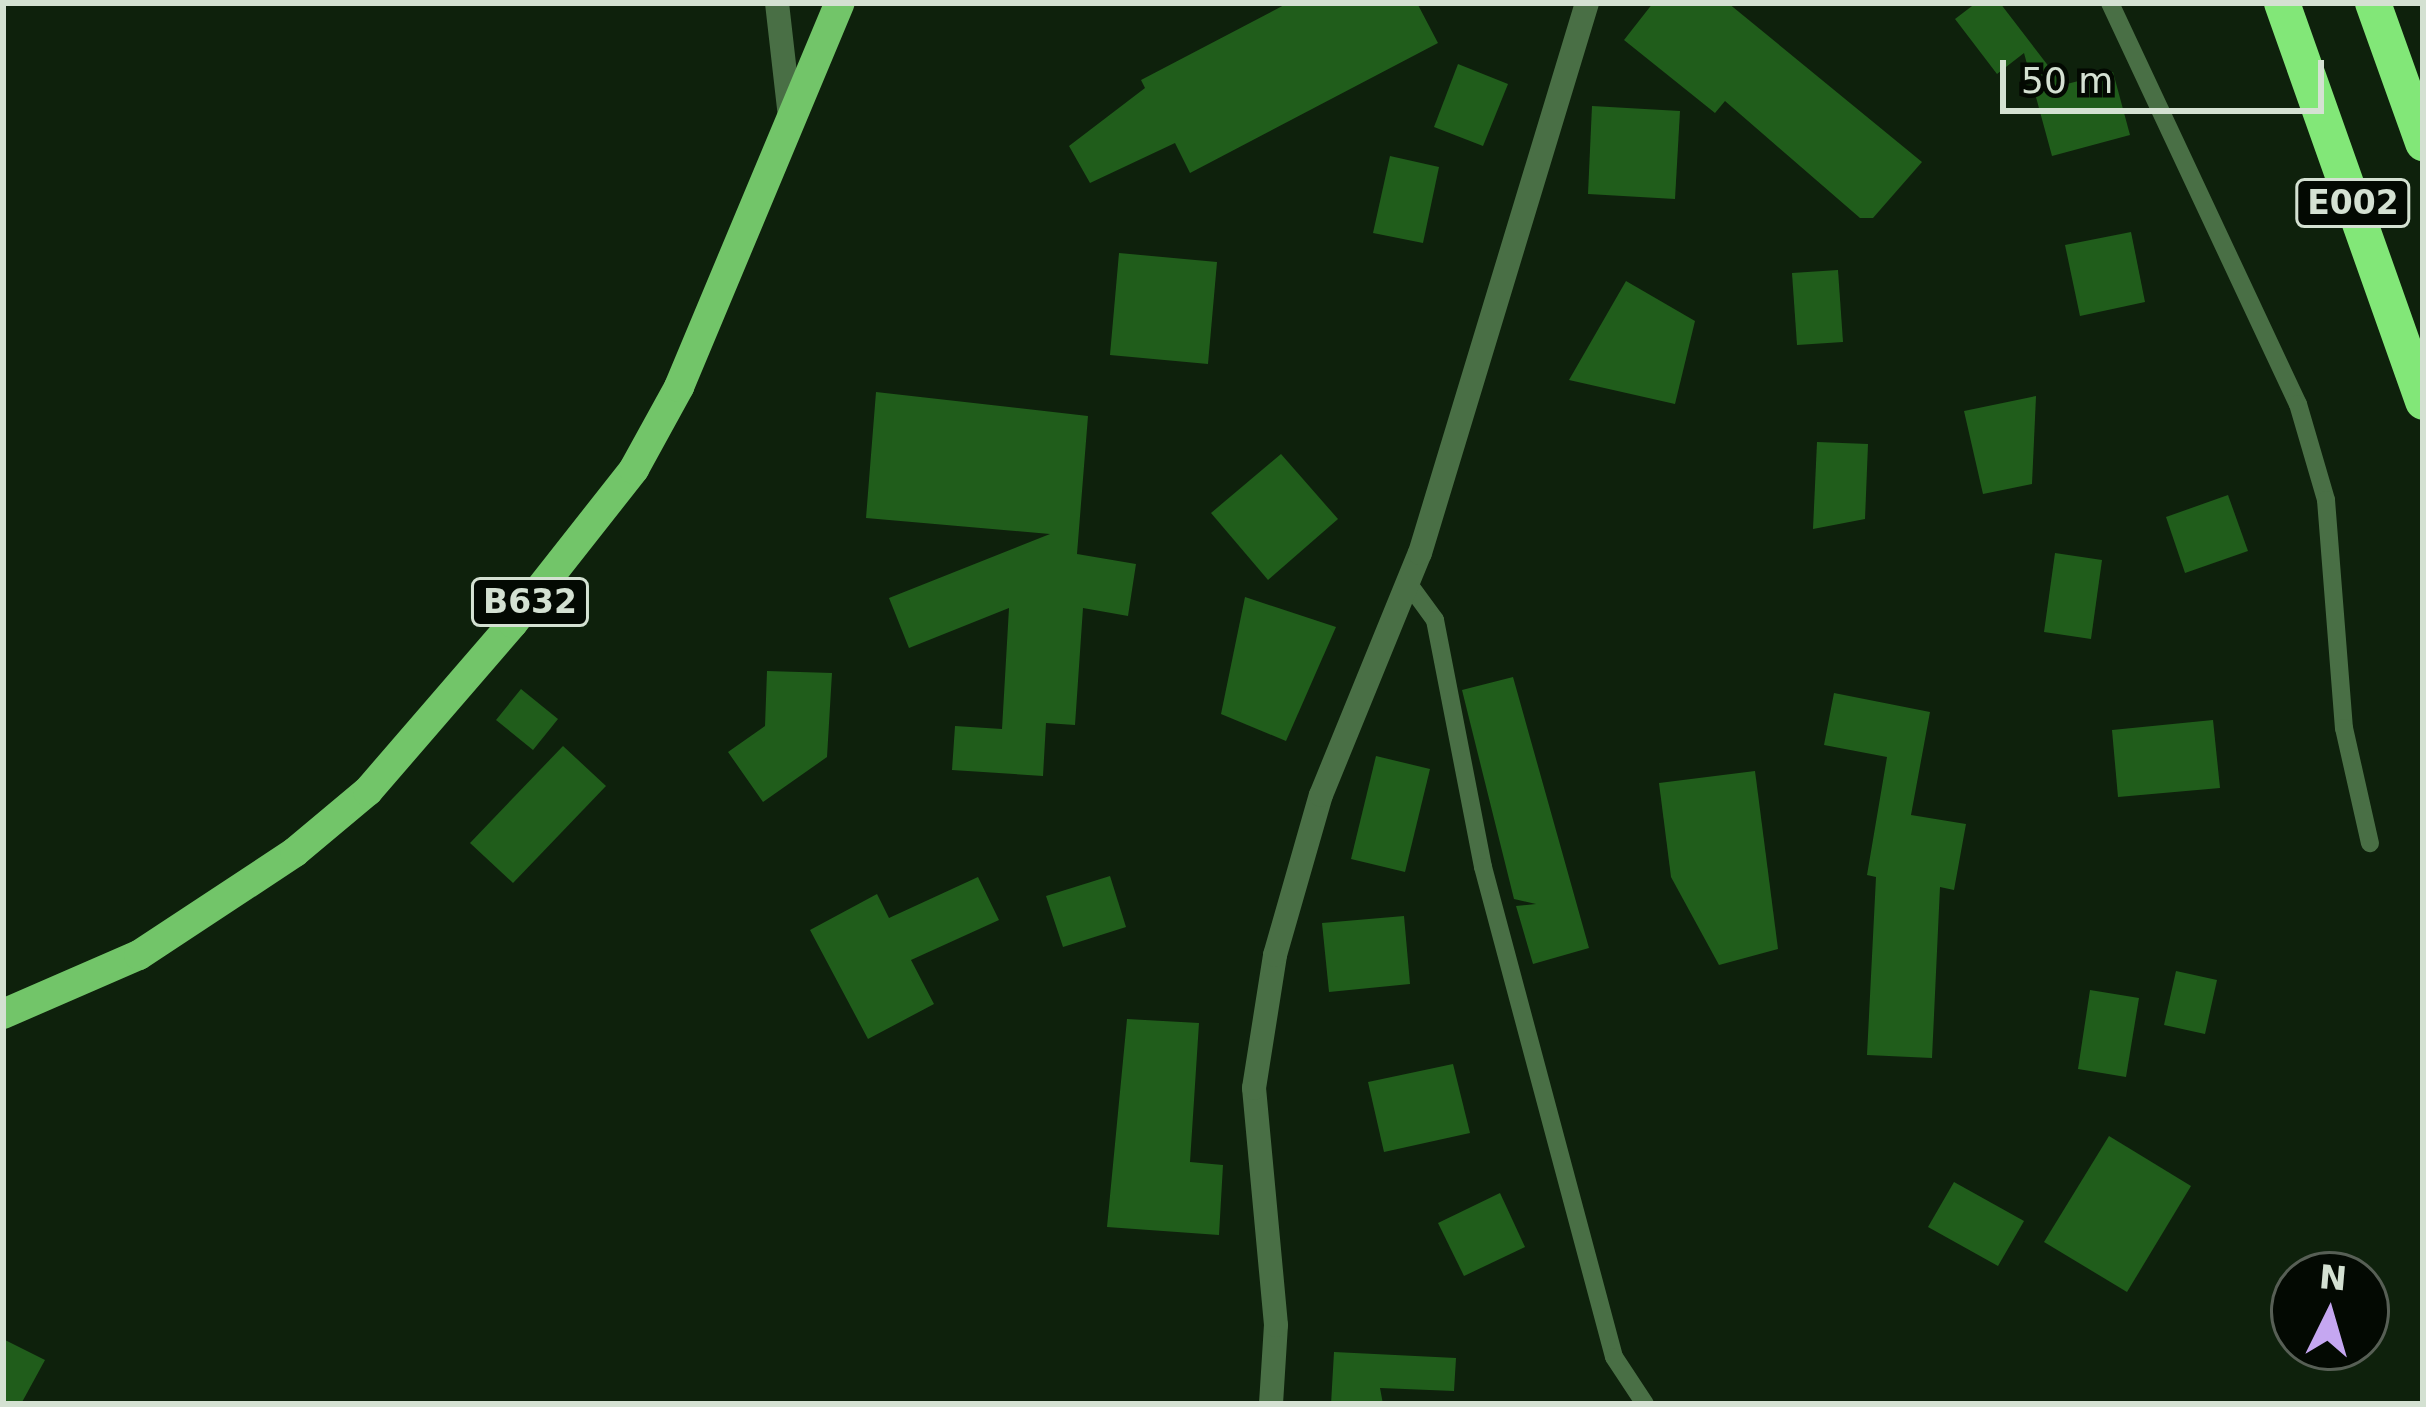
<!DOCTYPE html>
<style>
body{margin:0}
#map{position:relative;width:2426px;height:1407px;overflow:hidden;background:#0e210c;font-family:"DejaVu Sans",sans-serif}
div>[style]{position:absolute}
.building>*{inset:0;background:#205d1b}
.service>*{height:18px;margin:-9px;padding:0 9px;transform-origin:9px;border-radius:9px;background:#496f45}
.minor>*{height:24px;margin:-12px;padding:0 12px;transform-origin:12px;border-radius:12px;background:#496f45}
.primary>*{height:30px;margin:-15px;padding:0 15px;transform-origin:15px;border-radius:15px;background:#72c569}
.motorway>*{height:36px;margin:-18px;padding:0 18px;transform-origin:18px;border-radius:18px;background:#82e778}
span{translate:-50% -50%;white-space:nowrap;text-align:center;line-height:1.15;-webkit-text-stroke:12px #030902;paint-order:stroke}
.shield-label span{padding:3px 9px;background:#030902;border:3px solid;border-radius:9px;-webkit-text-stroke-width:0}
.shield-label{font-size:33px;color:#d4e1d2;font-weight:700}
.frame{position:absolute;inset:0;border:6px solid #d4e1d2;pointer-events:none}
.north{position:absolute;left:2270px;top:1251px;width:120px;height:120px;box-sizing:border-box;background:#030902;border:3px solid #575f55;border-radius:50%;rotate:5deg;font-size:33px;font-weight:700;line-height:48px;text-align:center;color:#d4e1d2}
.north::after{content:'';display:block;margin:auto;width:42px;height:54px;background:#c5a7f1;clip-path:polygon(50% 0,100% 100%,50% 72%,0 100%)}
.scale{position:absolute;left:2000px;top:60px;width:324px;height:54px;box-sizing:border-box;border:6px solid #d4e1d2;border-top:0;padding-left:15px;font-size:36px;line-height:42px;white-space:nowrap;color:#d4e1d2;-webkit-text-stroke:9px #030902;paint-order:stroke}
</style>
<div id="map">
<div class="building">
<div style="clip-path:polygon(1288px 3px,1417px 3px,1438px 43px,1190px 173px,1175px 143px,1090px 183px,1069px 146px,1145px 88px,1141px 80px)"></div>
<div style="clip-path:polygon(1653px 3px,1728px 3px,1922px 162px,1873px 218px,1860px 218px,1725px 101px,1715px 113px,1624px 40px)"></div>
<div style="clip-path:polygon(1976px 3px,2000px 3px,2063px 85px,2113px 72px,2130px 135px,2052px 156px,2024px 53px,1997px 74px,1955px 19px)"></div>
<div style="clip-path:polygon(1458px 64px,1508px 84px,1483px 146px,1434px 127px)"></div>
<div style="clip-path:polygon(1592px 106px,1680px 111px,1675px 199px,1588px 194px)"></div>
<div style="clip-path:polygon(1390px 156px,1439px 167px,1423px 243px,1373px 233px)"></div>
<div style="clip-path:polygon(2131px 232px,2145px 302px,2080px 316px,2065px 245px)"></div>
<div style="clip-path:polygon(1119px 253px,1217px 262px,1208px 364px,1110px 355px)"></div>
<div style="clip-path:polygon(1838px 270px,1843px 342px,1797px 345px,1792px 273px)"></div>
<div style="clip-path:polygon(1626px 281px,1695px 321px,1675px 404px,1569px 380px)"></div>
<div style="clip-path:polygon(876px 392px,1088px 416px,1077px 554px,1136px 564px,1128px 616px,1083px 608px,1075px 725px,1046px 723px,1043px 776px,952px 770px,955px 726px,1002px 729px,1009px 608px,909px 648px,889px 598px,1050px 534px,866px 518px)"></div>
<div style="clip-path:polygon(2036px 396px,2032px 484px,1983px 494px,1964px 411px)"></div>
<div style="clip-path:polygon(1817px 442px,1868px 444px,1865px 519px,1813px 529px)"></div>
<div style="clip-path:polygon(1281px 454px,1338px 519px,1268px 580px,1211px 513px)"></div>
<div style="clip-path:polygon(2228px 495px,2248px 551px,2185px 573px,2166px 517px)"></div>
<div style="clip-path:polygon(2055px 553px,2102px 560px,2091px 639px,2044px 632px)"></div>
<div style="clip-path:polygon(1245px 597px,1336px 627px,1286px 741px,1221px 714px)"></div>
<div style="clip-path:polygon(767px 671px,832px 673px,827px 757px,763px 802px,728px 752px,765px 726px)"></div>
<div style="clip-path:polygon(1513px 677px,1589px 948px,1533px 964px,1516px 906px,1536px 904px,1514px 899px,1462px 690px)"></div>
<div style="clip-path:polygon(521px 689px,558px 719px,533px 750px,496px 720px)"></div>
<div style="clip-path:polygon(1834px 693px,1930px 712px,1911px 815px,1966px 824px,1954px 890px,1940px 887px,1932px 1058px,1867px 1055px,1876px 877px,1867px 875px,1887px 757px,1824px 745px)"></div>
<div style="clip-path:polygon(2213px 720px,2220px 788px,2118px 797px,2112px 730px)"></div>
<div style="clip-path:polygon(563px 746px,606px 786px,513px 883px,470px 843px)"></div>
<div style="clip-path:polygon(1376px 756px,1430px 769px,1405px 872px,1351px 859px)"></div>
<div style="clip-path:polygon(1755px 771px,1778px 949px,1719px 965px,1671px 877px,1659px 783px)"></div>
<div style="clip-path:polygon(1110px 876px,1126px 927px,1063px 947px,1046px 896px)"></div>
<div style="clip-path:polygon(978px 877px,999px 920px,911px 960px,934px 1004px,868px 1039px,810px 930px,877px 894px,889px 918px)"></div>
<div style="clip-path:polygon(1404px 916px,1410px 984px,1329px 992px,1322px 923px)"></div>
<div style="clip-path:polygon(2176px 971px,2217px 980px,2205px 1034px,2164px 1025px)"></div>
<div style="clip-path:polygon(2090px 990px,2139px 998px,2126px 1077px,2078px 1069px)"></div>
<div style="clip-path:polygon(1127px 1019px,1199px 1023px,1190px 1162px,1223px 1165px,1219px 1235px,1107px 1227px)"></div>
<div style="clip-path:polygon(1453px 1064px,1470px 1133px,1384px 1152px,1368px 1082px)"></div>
<div style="clip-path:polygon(2109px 1136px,2191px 1186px,2127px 1292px,2044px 1242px)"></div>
<div style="clip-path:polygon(1954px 1182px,2024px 1221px,1998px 1266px,1928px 1227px)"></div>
<div style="clip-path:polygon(1500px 1193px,1525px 1247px,1464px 1276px,1438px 1223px)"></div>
<div style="clip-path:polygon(3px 1339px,45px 1360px,21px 1404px,3px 1404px)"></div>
<div style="clip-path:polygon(1334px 1352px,1456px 1358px,1454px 1391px,1380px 1388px,1383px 1404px,1331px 1404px)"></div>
</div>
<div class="service">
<div style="left:2110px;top:3px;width:443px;rotate:64.9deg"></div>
<div style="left:2298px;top:404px;width:100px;rotate:73.7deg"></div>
<div style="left:2326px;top:500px;width:229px;rotate:85.5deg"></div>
<div style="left:2344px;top:728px;width:118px;rotate:77.3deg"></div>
<div style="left:1408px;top:583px;width:46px;rotate:53.9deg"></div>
<div style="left:1435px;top:620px;width:252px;rotate:79deg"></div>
<div style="left:1483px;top:867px;width:507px;rotate:75.03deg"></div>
<div style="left:1614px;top:1357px;width:56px;rotate:56.6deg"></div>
</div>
<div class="minor">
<div style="left:777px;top:3px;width:115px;rotate:83.5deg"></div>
<div style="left:1271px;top:1404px;width:79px;rotate:-86.4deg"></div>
<div style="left:1276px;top:1325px;width:238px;rotate:-95.3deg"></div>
<div style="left:1254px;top:1088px;width:135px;rotate:-81deg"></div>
<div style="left:1275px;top:955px;width:166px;rotate:-74deg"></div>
<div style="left:1321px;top:795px;width:261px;rotate:-67.8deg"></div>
<div style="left:1420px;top:553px;width:575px;rotate:-73.11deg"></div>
</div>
<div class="primary">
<div style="left:3px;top:1014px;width:148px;rotate:-23.5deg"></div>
<div style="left:139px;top:955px;width:187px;rotate:-33.4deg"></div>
<div style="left:295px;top:852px;width:95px;rotate:-39.9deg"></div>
<div style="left:368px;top:791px;width:222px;rotate:-49.2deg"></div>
<div style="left:513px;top:623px;width:196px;rotate:-51.8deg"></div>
<div style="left:634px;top:469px;width:94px;rotate:-61.2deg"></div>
<div style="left:679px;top:387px;width:416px;rotate:-67.3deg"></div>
</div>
<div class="motorway">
<div style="left:2282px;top:3px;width:423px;rotate:70.5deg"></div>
<div style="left:2373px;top:3px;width:149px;rotate:70.3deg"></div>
</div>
<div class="shield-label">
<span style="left:2353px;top:203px">E002</span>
<span style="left:530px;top:602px">B632</span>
</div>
<div class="frame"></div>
<div class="north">N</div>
<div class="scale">50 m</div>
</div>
